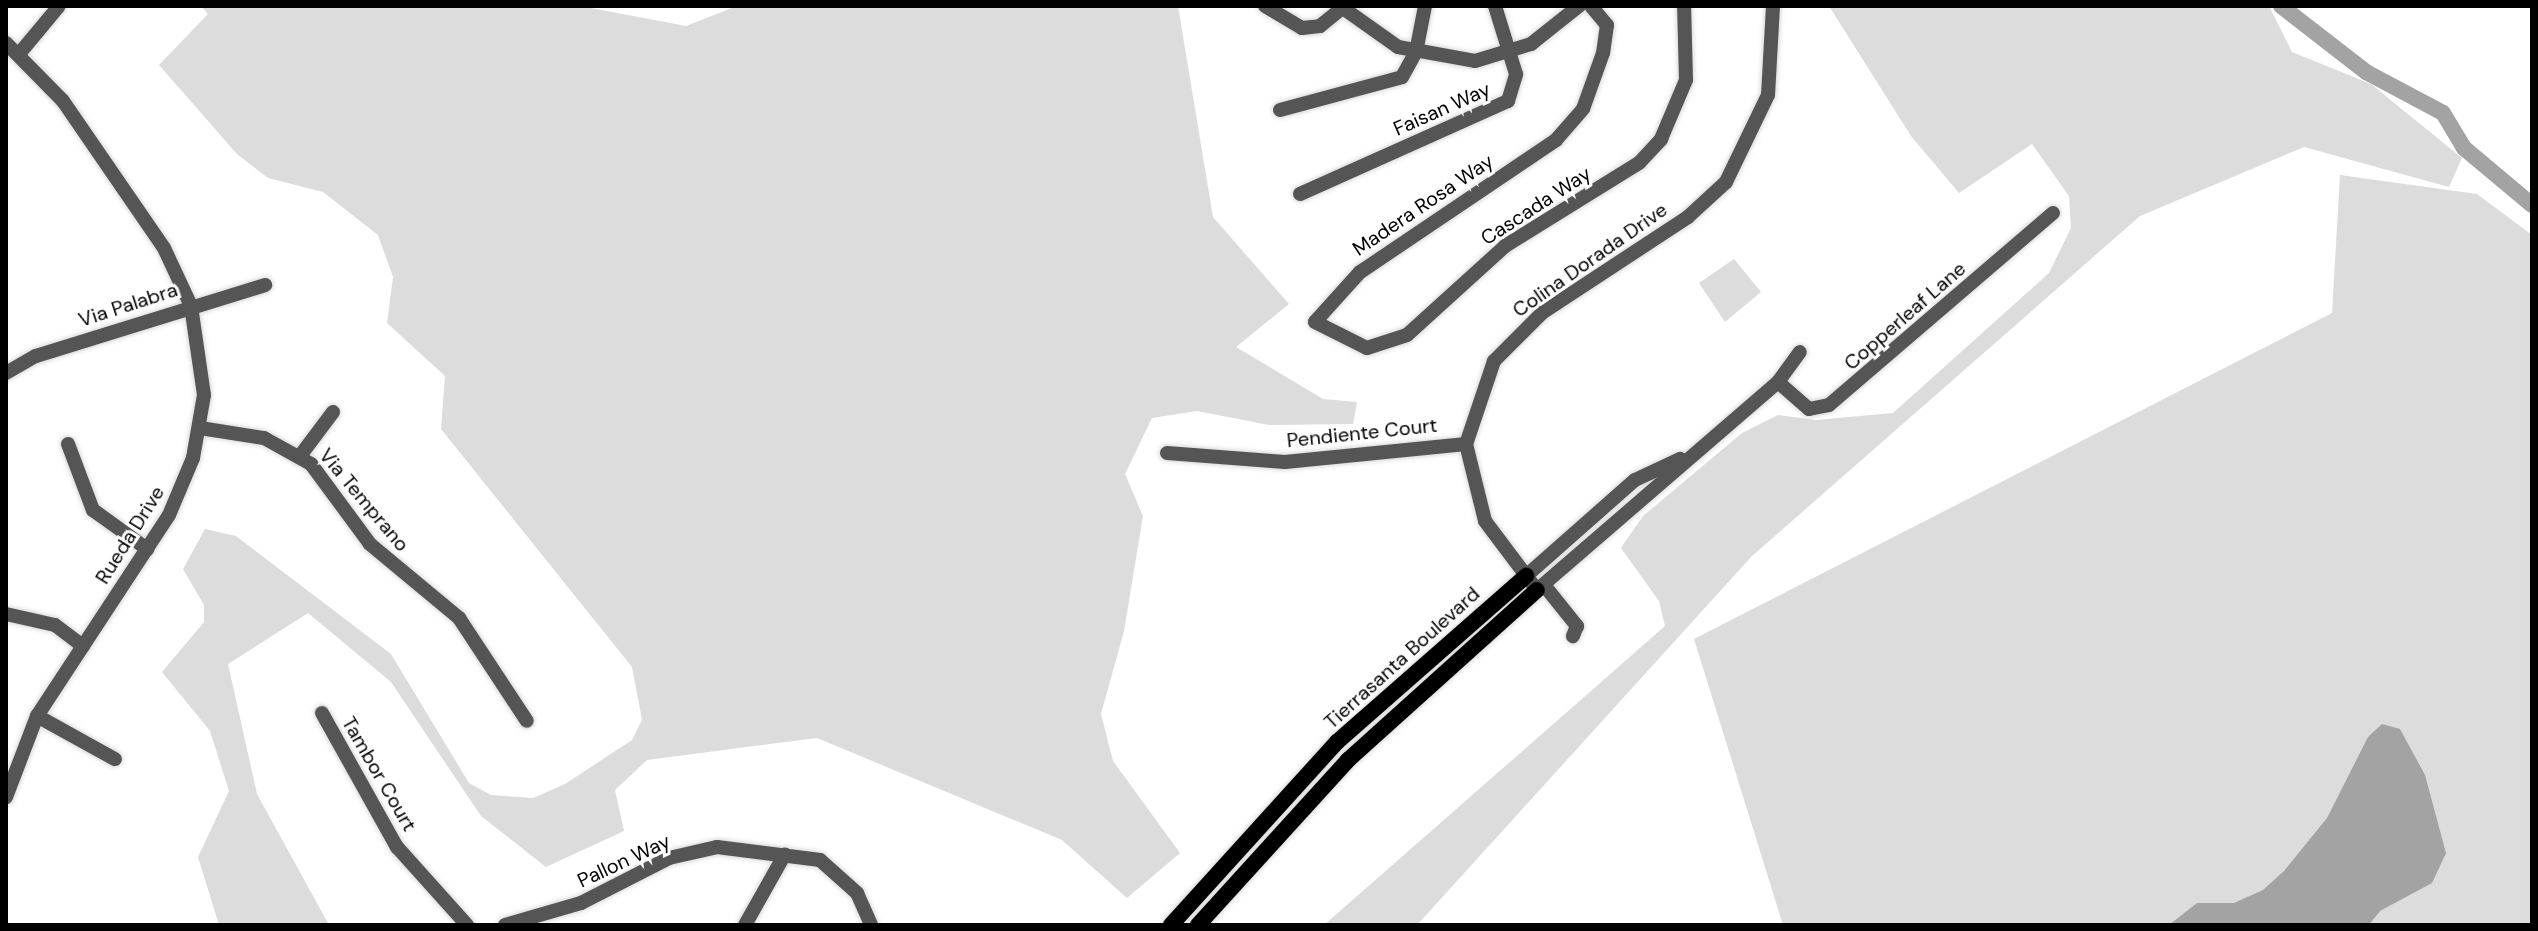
<!DOCTYPE html>
<style>
body{margin:0}
#map{position:relative;width:2538px;height:931px;overflow:hidden;background:#fff;font-family:"DM Sans",sans-serif}
div>[style]{position:absolute}
.green>*{inset:0;background:#dcdcdc}
.water>*{inset:0;background:#a3a3a3}
.river>*{height:16px;margin:-8px;padding:0 8px;transform-origin:8px;border-radius:8px;background:#a3a3a3}
.roads{filter:drop-shadow(0 0 2px #dbdbdb) drop-shadow(0 0 2px #dbdbdb)}
.minor>*{height:14px;margin:-7px;padding:0 7px;transform-origin:7px;border-radius:7px;background:#555}
.major>*{height:16px;margin:-8px;padding:0 8px;transform-origin:8px;border-radius:8px;background:#000}
span{translate:-50% -50%;white-space:nowrap;text-align:center;line-height:1.15;-webkit-text-stroke:6px #fff;paint-order:stroke}
.street-label{font-size:20px;color:#000}
.frame{position:absolute;inset:0;border:8px solid #000;pointer-events:none}
</style>
<div id="map">
<div class="green">
<div style="clip-path:polygon(201px 6px,580px 6px,686px 26px,737px 6px,1178px 6px,1213px 217px,1289px 304px,1236px 347px,1323px 399px,1357px 402px,1353px 424px,1269px 425px,1197px 411px,1152px 418px,1125px 474px,1143px 516px,1124px 631px,1101px 714px,1113px 761px,1180px 853px,1127px 898px,1062px 840px,817px 738px,647px 760px,615px 790px,624px 831px,546px 867px,481px 816px,391px 682px,308px 613px,228px 664px,257px 794px,329px 925px,219px 925px,198px 857px,229px 791px,210px 731px,162px 672px,204px 622px,204px 605px,183px 569px,205px 529px,236px 536px,391px 654px,469px 783px,491px 795px,533px 798px,565px 784px,632px 740px,642px 720px,632px 667px,441px 429px,445px 376px,387px 323px,393px 277px,378px 235px,323px 192px,268px 178px,237px 154px,159px 65px,208px 14px)"></div>
<div style="clip-path:polygon(1829px 6px,2269px 6px,2292px 52px,2371px 84px,2462px 158px,2449px 187px,2304px 147px,2140px 216px,1752px 556px,1417px 925px,1324px 925px,1665px 626px,1659px 601px,1621px 548px,1643px 516px,1742px 433px,1778px 415px,1816px 420px,1893px 413px,2049px 273px,2071px 228px,2069px 196px,2032px 144px,1959px 193px,1911px 136px)"></div>
<div style="clip-path:polygon(2340px 175px,2477px 194px,2532px 235px,2532px 925px,1783px 925px,1694px 639px,2332px 313px)"></div>
<div style="clip-path:polygon(1734px 259px,1761px 292px,1725px 322px,1699px 283px)"></div>
</div>
<div class="water">
<div style="clip-path:polygon(2382px 724px,2400px 729px,2425px 775px,2446px 853px,2432px 883px,2380px 911px,2369px 925px,2169px 925px,2197px 903px,2234px 903px,2263px 890px,2284px 871px,2327px 818px,2368px 737px)"></div>
</div>
<div class="river">
<div style="left:2281px;top:6px;width:108px;rotate:37.8deg"></div>
<div style="left:2366px;top:72px;width:87px;rotate:28deg"></div>
<div style="left:2443px;top:113px;width:41px;rotate:59deg"></div>
<div style="left:2464px;top:148px;width:89px;rotate:40deg"></div>
</div>
<div class="roads">
<div class="minor">
<div style="left:1265px;top:6px;width:43px;rotate:30.7deg"></div>
<div style="left:1302px;top:28px;width:18px;rotate:-6deg"></div>
<div style="left:1320px;top:26px;width:32px;rotate:-39deg"></div>
<div style="left:1591px;top:6px;width:25px;rotate:50deg"></div>
<div style="left:1607px;top:25px;width:28px;rotate:98deg"></div>
<div style="left:1603px;top:53px;width:59px;rotate:109.7deg"></div>
<div style="left:1583px;top:109px;width:41px;rotate:131.1deg"></div>
<div style="left:1556px;top:140px;width:236px;rotate:146deg"></div>
<div style="left:1360px;top:272px;width:67px;rotate:132deg"></div>
<div style="left:1315px;top:322px;width:58px;rotate:26.6deg"></div>
<div style="left:1367px;top:348px;width:42px;rotate:-18deg"></div>
<div style="left:1407px;top:335px;width:132px;rotate:-42.2deg"></div>
<div style="left:1505px;top:246px;width:158px;rotate:-31.8deg"></div>
<div style="left:1639px;top:163px;width:33px;rotate:-47deg"></div>
<div style="left:1661px;top:139px;width:64px;rotate:-67deg"></div>
<div style="left:1686px;top:80px;width:74px;rotate:-91.5deg"></div>
<div style="left:1773px;top:6px;width:89px;rotate:93.2deg"></div>
<div style="left:1768px;top:95px;width:97px;rotate:115.8deg"></div>
<div style="left:1726px;top:182px;width:52px;rotate:137.4deg"></div>
<div style="left:1688px;top:217px;width:175px;rotate:146.7deg"></div>
<div style="left:1542px;top:313px;width:68px;rotate:135deg"></div>
<div style="left:1494px;top:361px;width:88px;rotate:108.6deg"></div>
<div style="left:1466px;top:444px;width:79px;rotate:76.1deg"></div>
<div style="left:1485px;top:521px;width:86px;rotate:53deg"></div>
<div style="left:1537px;top:590px;width:318px;rotate:-40.8deg"></div>
<div style="left:1778px;top:382px;width:37px;rotate:-54deg"></div>
<div style="left:1343px;top:8px;width:67px;rotate:35.3deg"></div>
<div style="left:1398px;top:47px;width:78px;rotate:10.3deg"></div>
<div style="left:1475px;top:61px;width:59px;rotate:-16.9deg"></div>
<div style="left:1531px;top:44px;width:61px;rotate:-38.4deg"></div>
<div style="left:6px;top:43px;width:81px;rotate:45.5deg"></div>
<div style="left:63px;top:101px;width:178px;rotate:55.5deg"></div>
<div style="left:164px;top:248px;width:64px;rotate:65deg"></div>
<div style="left:191px;top:306px;width:90px;rotate:81.7deg"></div>
<div style="left:204px;top:395px;width:64px;rotate:99.9deg"></div>
<div style="left:193px;top:458px;width:62px;rotate:112.8deg"></div>
<div style="left:169px;top:515px;width:240px;rotate:123.3deg"></div>
<div style="left:37px;top:716px;width:87px;rotate:110.9deg"></div>
<div style="left:19px;top:54px;width:62px;rotate:-50.2deg"></div>
<div style="left:1280px;top:110px;width:126px;rotate:-15.1deg"></div>
<div style="left:1402px;top:77px;width:29px;rotate:-61deg"></div>
<div style="left:1416px;top:52px;width:47px;rotate:-78.9deg"></div>
<div style="left:1300px;top:194px;width:228px;rotate:-24.1deg"></div>
<div style="left:1508px;top:101px;width:28px;rotate:-73deg"></div>
<div style="left:1516px;top:74px;width:71px;rotate:-107.2deg"></div>
<div style="left:6px;top:373px;width:34px;rotate:-30deg"></div>
<div style="left:36px;top:356px;width:240px;rotate:-17.2deg"></div>
<div style="left:1778px;top:382px;width:41px;rotate:41.1deg"></div>
<div style="left:1809px;top:409px;width:20px;rotate:-11deg"></div>
<div style="left:1829px;top:405px;width:295px;rotate:-40.6deg"></div>
<div style="left:200px;top:428px;width:65px;rotate:8.9deg"></div>
<div style="left:264px;top:438px;width:54px;rotate:29deg"></div>
<div style="left:311px;top:464px;width:99px;rotate:53.6deg"></div>
<div style="left:370px;top:544px;width:116px;rotate:39.7deg"></div>
<div style="left:459px;top:618px;width:123px;rotate:56.6deg"></div>
<div style="left:68px;top:444px;width:71px;rotate:69.3deg"></div>
<div style="left:93px;top:510px;width:67px;rotate:35.8deg"></div>
<div style="left:1167px;top:453px;width:118px;rotate:4.4deg"></div>
<div style="left:1285px;top:462px;width:182px;rotate:-5.7deg"></div>
<div style="left:300px;top:456px;width:55px;rotate:-53.1deg"></div>
<div style="left:1526px;top:576px;width:145px;rotate:-41.4deg"></div>
<div style="left:1635px;top:480px;width:50px;rotate:-25deg"></div>
<div style="left:1544px;top:585px;width:53px;rotate:51.2deg"></div>
<div style="left:1577px;top:626px;width:11px;rotate:112deg"></div>
<div style="left:6px;top:614px;width:50px;rotate:12.7deg"></div>
<div style="left:55px;top:625px;width:35px;rotate:37deg"></div>
<div style="left:322px;top:713px;width:154px;rotate:60.8deg"></div>
<div style="left:397px;top:847px;width:105px;rotate:48.1deg"></div>
<div style="left:37px;top:716px;width:89px;rotate:28.9deg"></div>
<div style="left:505px;top:925px;width:79px;rotate:-16.1deg"></div>
<div style="left:581px;top:903px;width:99px;rotate:-27.1deg"></div>
<div style="left:669px;top:858px;width:49px;rotate:-12.9deg"></div>
<div style="left:717px;top:847px;width:104px;rotate:7.2deg"></div>
<div style="left:820px;top:860px;width:50px;rotate:41.7deg"></div>
<div style="left:857px;top:893px;width:35px;rotate:66deg"></div>
<div style="left:745px;top:925px;width:81px;rotate:-60.6deg"></div>
</div>
<div class="major">
<div style="left:1171px;top:925px;width:247px;rotate:-47.8deg"></div>
<div style="left:1337px;top:742px;width:252px;rotate:-41.3deg"></div>
<div style="left:1198px;top:925px;width:223px;rotate:-47.7deg"></div>
<div style="left:1348px;top:760px;width:254px;rotate:-42deg"></div>
</div>
</div>
<div class="street-label">
<span style="left:1442px;top:109px;rotate:-24deg">Faisan Way</span>
<span style="left:1423px;top:205px;rotate:-34deg">Madera Rosa Way</span>
<span style="left:1536px;top:206px;rotate:-33deg">Cascada Way</span>
<span style="left:1590px;top:260px;rotate:-35deg">Colina Dorada Drive</span>
<span style="left:128px;top:305px;rotate:-18deg">Via Palabra</span>
<span style="left:1905px;top:316px;rotate:-41deg">Copperleaf Lane</span>
<span style="left:1362px;top:433px;rotate:-6deg">Pendiente Court</span>
<span style="left:364px;top:500px;rotate:50deg">Via Temprano</span>
<span style="left:130px;top:535px;rotate:-58deg">Rueda Drive</span>
<span style="left:1402px;top:658px;rotate:-42deg">Tierrasanta Boulevard</span>
<span style="left:379px;top:774px;rotate:60deg">Tambor Court</span>
<span style="left:624px;top:861px;rotate:-25deg">Pallon Way</span>
</div>
<div class="frame"></div>
</div>
